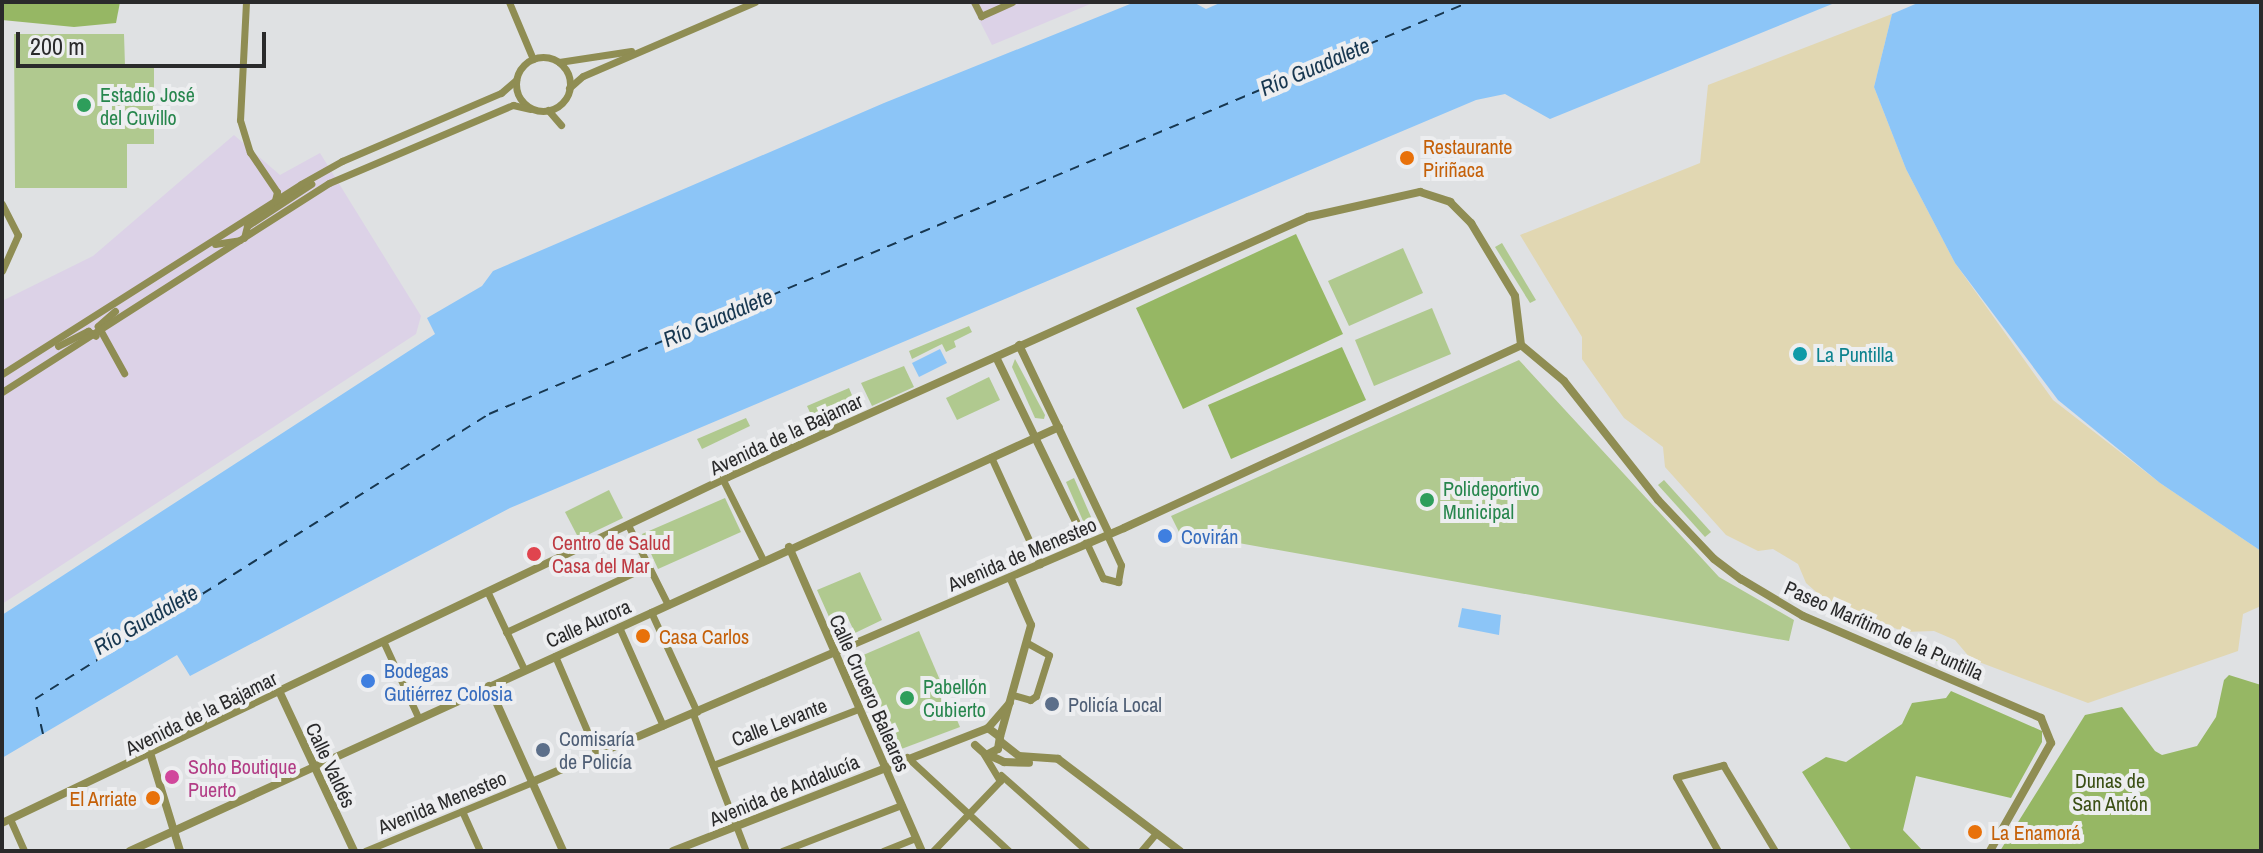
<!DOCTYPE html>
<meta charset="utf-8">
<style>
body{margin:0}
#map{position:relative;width:2263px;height:853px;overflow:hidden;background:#dfe1e3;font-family:"Archivo Narrow",sans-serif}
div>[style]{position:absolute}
.industrial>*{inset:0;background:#dcd2e7}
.green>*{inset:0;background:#b0c98f}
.forest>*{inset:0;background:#96b764}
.sand>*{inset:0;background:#e1d7b2}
.water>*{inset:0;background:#8cc5f7}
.ferry>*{height:2px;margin-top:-1px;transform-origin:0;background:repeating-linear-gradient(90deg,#173750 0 10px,transparent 0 18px)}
.minor>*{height:7px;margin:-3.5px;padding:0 3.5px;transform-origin:3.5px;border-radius:3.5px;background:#8f8d53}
.minor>.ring{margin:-3.5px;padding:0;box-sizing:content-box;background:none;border:7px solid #8f8d53;border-radius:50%}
.tertiary>*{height:8px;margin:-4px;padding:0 4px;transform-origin:4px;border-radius:4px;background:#8f8d53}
.dots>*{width:22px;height:22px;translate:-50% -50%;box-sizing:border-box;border:4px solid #edeef0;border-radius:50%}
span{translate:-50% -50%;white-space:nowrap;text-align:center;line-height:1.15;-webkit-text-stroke:8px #edeef0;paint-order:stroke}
.leisure-label{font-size:20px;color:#27864d}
.left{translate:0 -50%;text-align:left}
.food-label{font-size:20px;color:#c56008}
.right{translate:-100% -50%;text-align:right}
.culture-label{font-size:20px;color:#0d838f}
.street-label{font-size:20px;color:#2a2a2b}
.shop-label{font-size:20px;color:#366cbe}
.health-label{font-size:20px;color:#be3a42}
.service-label{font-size:20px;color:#4e5e75}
.hotel-label{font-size:20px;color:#b23c85}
.park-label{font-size:20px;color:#3a4f14}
.water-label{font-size:22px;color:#173750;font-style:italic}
.frame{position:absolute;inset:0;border:4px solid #2a2a2b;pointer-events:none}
.scale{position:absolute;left:16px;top:32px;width:250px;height:36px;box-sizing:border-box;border:4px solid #2a2a2b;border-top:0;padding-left:10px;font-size:24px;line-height:28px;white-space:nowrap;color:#2a2a2b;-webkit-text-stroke:6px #edeef0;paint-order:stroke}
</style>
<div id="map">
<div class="industrial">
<div style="clip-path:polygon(970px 2px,1095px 2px,992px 45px)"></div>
<div style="clip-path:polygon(234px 135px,280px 175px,320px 153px,421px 316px,416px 334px,2px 604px,2px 301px,93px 256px)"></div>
</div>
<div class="green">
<div style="clip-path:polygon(14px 34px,124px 34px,125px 66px,154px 66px,154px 144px,127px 144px,127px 188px,15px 188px)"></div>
<div style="clip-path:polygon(1502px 243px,1536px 300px,1530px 303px,1495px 247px)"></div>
<div style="clip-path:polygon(1403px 248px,1423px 293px,1349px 326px,1328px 281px)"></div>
<div style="clip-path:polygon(1432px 308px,1451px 354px,1374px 386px,1355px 340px)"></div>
<div style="clip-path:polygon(969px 326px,972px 332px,954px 341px,956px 347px,946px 352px,942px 344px,912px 359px,909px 351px)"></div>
<div style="clip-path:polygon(1015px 359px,1045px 415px,1044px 419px,1035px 418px,1012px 367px)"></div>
<div style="clip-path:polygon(1519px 360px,1719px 577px,1794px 620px,1789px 641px,1233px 542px,1184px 542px,1171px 516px)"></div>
<div style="clip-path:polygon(904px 366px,914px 387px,872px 406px,861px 383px)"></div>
<div style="clip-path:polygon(989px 377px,1000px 400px,957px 420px,946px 398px)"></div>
<div style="clip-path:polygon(849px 388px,859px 412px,819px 432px,807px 406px)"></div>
<div style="clip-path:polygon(746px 418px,750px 426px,702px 449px,697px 439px)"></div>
<div style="clip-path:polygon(1074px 478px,1095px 526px,1087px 530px,1066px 482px)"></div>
<div style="clip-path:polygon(1664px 480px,1711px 532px,1705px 537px,1658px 485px)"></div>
<div style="clip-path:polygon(609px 490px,623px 518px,579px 539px,565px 512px)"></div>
<div style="clip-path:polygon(725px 498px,741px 532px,658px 569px,642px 534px)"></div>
<div style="clip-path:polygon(860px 572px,882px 620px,855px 633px,845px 612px,830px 619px,817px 590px)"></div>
<div style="clip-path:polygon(919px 631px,960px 727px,888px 754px,851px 669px,854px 659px)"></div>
<div style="clip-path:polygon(1911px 641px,1951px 652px,1963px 667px,1933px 660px)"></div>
</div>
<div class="forest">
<div style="clip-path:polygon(2px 2px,120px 2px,116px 23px,74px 27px,2px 20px)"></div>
<div style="clip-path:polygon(1296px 234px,1343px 334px,1183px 409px,1136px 308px)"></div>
<div style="clip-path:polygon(1342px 347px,1366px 400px,1231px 459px,1208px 405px)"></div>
<div style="clip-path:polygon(2229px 675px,2261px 685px,2261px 851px,2000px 851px,2085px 715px,2122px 707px,2155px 751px,2162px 755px,2197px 746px,2216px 717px,2224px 680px)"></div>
<div style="clip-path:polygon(1951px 691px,2042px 731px,2042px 742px,2011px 798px,1916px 776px,1903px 830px,1923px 851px,1852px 851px,1802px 772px,1826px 757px,1846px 762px,1902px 724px,1912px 703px,1946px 698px)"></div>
</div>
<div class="sand">
<div style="clip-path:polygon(1892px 14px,1874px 87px,1906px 169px,1955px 263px,2053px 400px,2160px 483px,2261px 551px,2261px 606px,2243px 614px,2238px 651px,2088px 703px,1971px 659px,1955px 640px,1934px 631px,1904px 632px,1823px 598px,1806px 583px,1798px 564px,1773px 549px,1758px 551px,1726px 535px,1665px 467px,1663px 447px,1624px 418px,1582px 359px,1582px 337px,1520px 235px,1700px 163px,1708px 85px)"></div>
</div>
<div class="water">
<div style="clip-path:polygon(1135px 2px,1193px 2px,1206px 9px,1222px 2px,1837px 2px,1550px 119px,1505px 94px,1476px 100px,510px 508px,190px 676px,177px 655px,2px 758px,2px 615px,435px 334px,427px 318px,482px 286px,493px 271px,884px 103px)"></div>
<div style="clip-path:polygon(1920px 2px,2261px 2px,2261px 551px,2160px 483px,2058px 400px,1955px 263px,1906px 169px,1874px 87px,1892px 14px)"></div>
<div style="clip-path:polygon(940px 349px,947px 363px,919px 377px,912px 363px)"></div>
<div style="clip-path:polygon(1462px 608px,1501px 615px,1499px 635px,1458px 627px)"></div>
</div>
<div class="ferry">
<div style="left:43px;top:734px;width:36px;rotate:-103deg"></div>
<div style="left:35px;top:699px;width:536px;rotate:-32.12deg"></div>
<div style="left:489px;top:414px;width:1063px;rotate:-22.8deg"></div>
</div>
<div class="minor">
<div style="left:246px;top:2px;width:118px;rotate:92.9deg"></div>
<div style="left:240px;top:120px;width:34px;rotate:73deg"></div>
<div style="left:250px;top:152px;width:48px;rotate:56deg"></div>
<div style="left:277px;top:192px;width:8px;rotate:104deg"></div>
<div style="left:509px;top:2px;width:62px;rotate:67.2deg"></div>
<div style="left:974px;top:2px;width:16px;rotate:63deg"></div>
<div style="left:981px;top:16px;width:34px;rotate:-24deg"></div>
<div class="ring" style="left:516px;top:57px;width:47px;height:47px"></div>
<div style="left:559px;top:62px;width:73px;rotate:-8.7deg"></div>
<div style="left:569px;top:88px;width:18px;rotate:-41deg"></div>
<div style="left:583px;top:76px;width:187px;rotate:-23.3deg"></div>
<div style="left:548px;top:110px;width:20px;rotate:49deg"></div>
<div style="left:2px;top:204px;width:35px;rotate:63deg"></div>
<div style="left:18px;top:235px;width:39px;rotate:114deg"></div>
<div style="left:244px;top:238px;width:12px;rotate:-76deg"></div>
<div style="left:247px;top:226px;width:77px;rotate:-33.3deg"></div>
<div style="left:215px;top:244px;width:25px;rotate:-9deg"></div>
<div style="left:115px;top:311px;width:23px;rotate:139deg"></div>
<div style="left:98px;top:326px;width:54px;rotate:61deg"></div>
<div style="left:58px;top:346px;width:34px;rotate:-27deg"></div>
<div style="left:88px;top:331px;width:9px;rotate:32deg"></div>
<div style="left:2px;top:374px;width:354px;rotate:-32.4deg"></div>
<div style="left:301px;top:184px;width:47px;rotate:-29.3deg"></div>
<div style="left:342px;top:161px;width:173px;rotate:-23.2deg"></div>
<div style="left:501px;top:93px;width:20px;rotate:-41deg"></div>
<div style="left:2px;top:392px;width:388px;rotate:-32.6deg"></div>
<div style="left:329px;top:183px;width:200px;rotate:-23deg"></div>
<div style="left:513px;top:105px;width:18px;rotate:13deg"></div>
<div style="left:991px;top:457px;width:118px;rotate:65.4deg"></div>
<div style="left:723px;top:480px;width:89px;rotate:63.4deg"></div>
<div style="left:629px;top:527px;width:87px;rotate:63.4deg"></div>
<div style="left:1087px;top:544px;width:38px;rotate:65deg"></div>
<div style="left:1103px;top:578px;width:16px;rotate:15deg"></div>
<div style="left:1118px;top:582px;width:17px;rotate:-80deg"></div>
<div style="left:1121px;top:565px;width:33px;rotate:-115deg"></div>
<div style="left:489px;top:595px;width:82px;rotate:64.7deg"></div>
<div style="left:651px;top:612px;width:110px;rotate:65.3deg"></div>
<div style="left:619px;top:627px;width:108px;rotate:66deg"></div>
<div style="left:506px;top:632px;width:157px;rotate:-24.9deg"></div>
<div style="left:384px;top:643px;width:81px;rotate:65.3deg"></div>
<div style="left:555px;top:656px;width:107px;rotate:66.8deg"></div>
<div style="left:1013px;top:695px;width:18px;rotate:16deg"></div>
<div style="left:1030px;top:700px;width:7px;rotate:-34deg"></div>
<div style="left:1036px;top:696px;width:43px;rotate:-72.4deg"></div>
<div style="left:1049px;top:655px;width:25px;rotate:-151deg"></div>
<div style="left:693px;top:714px;width:147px;rotate:68.9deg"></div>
<div style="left:907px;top:757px;width:139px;rotate:42.7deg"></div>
<div style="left:713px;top:765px;width:155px;rotate:-21.1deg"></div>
<div style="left:1001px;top:775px;width:115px;rotate:41.5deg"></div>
<div style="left:462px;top:811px;width:44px;rotate:65.8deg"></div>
<div style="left:10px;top:819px;width:35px;rotate:66deg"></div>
<div style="left:365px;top:851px;width:181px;rotate:-22.4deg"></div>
<div style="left:782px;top:851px;width:128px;rotate:-21.1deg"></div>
<div style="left:883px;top:851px;width:35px;rotate:-22deg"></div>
<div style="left:933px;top:851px;width:97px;rotate:-46.3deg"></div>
<div style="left:1000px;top:781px;width:31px;rotate:-121deg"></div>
<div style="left:1141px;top:851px;width:23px;rotate:-50deg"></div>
<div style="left:1718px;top:851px;width:85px;rotate:-119.6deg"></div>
<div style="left:1676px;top:777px;width:49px;rotate:-14.3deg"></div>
<div style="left:1723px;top:765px;width:100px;rotate:58.8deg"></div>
</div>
<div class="tertiary">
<div style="left:1019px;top:345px;width:209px;rotate:64.5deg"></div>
<div style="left:1521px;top:345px;width:56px;rotate:39.9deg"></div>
<div style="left:1564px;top:381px;width:152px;rotate:51.7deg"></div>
<div style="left:1658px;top:500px;width:81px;rotate:46.5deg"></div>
<div style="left:1714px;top:559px;width:34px;rotate:37deg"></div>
<div style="left:1741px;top:579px;width:72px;rotate:30.8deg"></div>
<div style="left:1803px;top:616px;width:259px;rotate:23.2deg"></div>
<div style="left:2041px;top:718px;width:27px;rotate:68deg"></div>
<div style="left:2051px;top:743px;width:124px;rotate:119.5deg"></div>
<div style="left:996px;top:357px;width:208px;rotate:64.1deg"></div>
<div style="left:789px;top:547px;width:332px;rotate:66.4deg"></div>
<div style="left:489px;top:686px;width:181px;rotate:65.8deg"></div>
<div style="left:280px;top:693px;width:174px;rotate:64.9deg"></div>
<div style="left:1000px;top:737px;width:116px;rotate:-74.5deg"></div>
<div style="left:1031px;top:625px;width:52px;rotate:-113.6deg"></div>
<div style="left:1001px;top:742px;width:23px;rotate:38deg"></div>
<div style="left:1019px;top:756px;width:39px;rotate:4deg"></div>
<div style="left:1058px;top:759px;width:153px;rotate:37deg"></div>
<div style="left:975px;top:745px;width:15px;rotate:42deg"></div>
<div style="left:986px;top:755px;width:13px;rotate:-27deg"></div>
<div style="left:998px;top:749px;width:12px;rotate:-81deg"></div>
<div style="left:1000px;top:737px;width:15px;rotate:-143deg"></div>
<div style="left:989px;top:755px;width:17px;rotate:25deg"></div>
<div style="left:1004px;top:762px;width:25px;rotate:2deg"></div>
<div style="left:151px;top:756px;width:99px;rotate:73deg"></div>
<div style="left:532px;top:782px;width:644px;rotate:-23.22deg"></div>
<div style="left:1124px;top:528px;width:437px;rotate:-24.7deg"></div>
<div style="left:2px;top:823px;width:804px;rotate:-25.48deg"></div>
<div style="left:728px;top:477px;width:636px;rotate:-24.15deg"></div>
<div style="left:1308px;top:217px;width:115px;rotate:-12.6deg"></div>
<div style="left:1420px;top:192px;width:32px;rotate:18deg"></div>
<div style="left:1450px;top:202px;width:30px;rotate:45deg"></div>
<div style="left:1471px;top:223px;width:85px;rotate:58.9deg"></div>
<div style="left:1515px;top:296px;width:49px;rotate:83deg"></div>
<div style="left:130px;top:851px;width:1021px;rotate:-24.53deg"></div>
<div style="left:673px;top:851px;width:338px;rotate:-21.3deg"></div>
<div style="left:988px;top:728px;width:33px;rotate:-49deg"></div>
</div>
<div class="dots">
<div style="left:84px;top:105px;background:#2e9e5b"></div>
<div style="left:1407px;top:158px;background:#e8710a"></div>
<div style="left:1800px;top:354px;background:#0f9aa8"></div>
<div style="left:1427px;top:500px;background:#2e9e5b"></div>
<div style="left:1165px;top:536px;background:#3f7fe0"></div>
<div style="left:534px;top:554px;background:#e0444e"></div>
<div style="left:643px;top:636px;background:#e8710a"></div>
<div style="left:368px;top:681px;background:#3f7fe0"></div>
<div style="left:907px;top:698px;background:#2e9e5b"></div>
<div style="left:1052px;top:704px;background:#5c6f8a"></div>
<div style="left:543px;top:750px;background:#5c6f8a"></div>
<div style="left:172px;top:777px;background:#d1479c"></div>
<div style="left:153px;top:798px;background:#e8710a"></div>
<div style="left:1975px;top:832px;background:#e8710a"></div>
</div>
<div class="leisure-label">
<span class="left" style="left:100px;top:106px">Estadio José<br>del Cuvillo</span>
<span class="left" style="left:1443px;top:500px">Polideportivo<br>Municipal</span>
<span class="left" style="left:923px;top:698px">Pabellón<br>Cubierto</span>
</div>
<div class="food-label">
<span class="left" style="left:1423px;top:158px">Restaurante<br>Piriñaca</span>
<span class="left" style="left:659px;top:636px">Casa Carlos</span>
<span class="right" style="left:137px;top:798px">El Arriate</span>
<span class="left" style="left:1991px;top:832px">La Enamorá</span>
</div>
<div class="culture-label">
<span class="left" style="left:1816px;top:354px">La Puntilla</span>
</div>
<div class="street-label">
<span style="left:786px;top:434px;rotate:-25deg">Avenida de la Bajamar</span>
<span style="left:1022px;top:554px;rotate:-23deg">Avenida de Menesteo</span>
<span style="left:588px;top:623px;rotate:-24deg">Calle Aurora</span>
<span style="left:1884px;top:630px;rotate:24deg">Paseo Marítimo de la Puntilla</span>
<span style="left:870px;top:693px;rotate:66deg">Calle Crucero Baleares</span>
<span style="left:201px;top:713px;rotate:-26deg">Avenida de la Bajamar</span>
<span style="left:779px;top:722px;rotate:-21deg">Calle Levante</span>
<span style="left:331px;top:765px;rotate:65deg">Calle Valdés</span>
<span style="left:784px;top:790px;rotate:-22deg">Avenida de Andalucía</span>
<span style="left:442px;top:802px;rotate:-22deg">Avenida Menesteo</span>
</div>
<div class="shop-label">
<span class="left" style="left:1181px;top:536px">Covirán</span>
<span class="left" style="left:384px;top:682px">Bodegas<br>Gutiérrez Colosia</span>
</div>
<div class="health-label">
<span class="left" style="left:552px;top:554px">Centro de Salud<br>Casa del Mar</span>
</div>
<div class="service-label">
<span class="left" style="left:1068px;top:704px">Policía Local</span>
<span class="left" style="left:559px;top:750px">Comisaría<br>de Policía</span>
</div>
<div class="hotel-label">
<span class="left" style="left:188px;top:778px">Soho Boutique<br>Puerto</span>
</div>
<div class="park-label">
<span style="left:2110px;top:792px">Dunas de<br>San Antón</span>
</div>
<div class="water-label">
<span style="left:1315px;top:67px;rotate:-23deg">Río Guadalete</span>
<span style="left:718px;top:318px;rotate:-23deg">Río Guadalete</span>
<span style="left:146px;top:620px;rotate:-30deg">Río Guadalete</span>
</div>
<div class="frame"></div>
<div class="scale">200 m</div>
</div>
